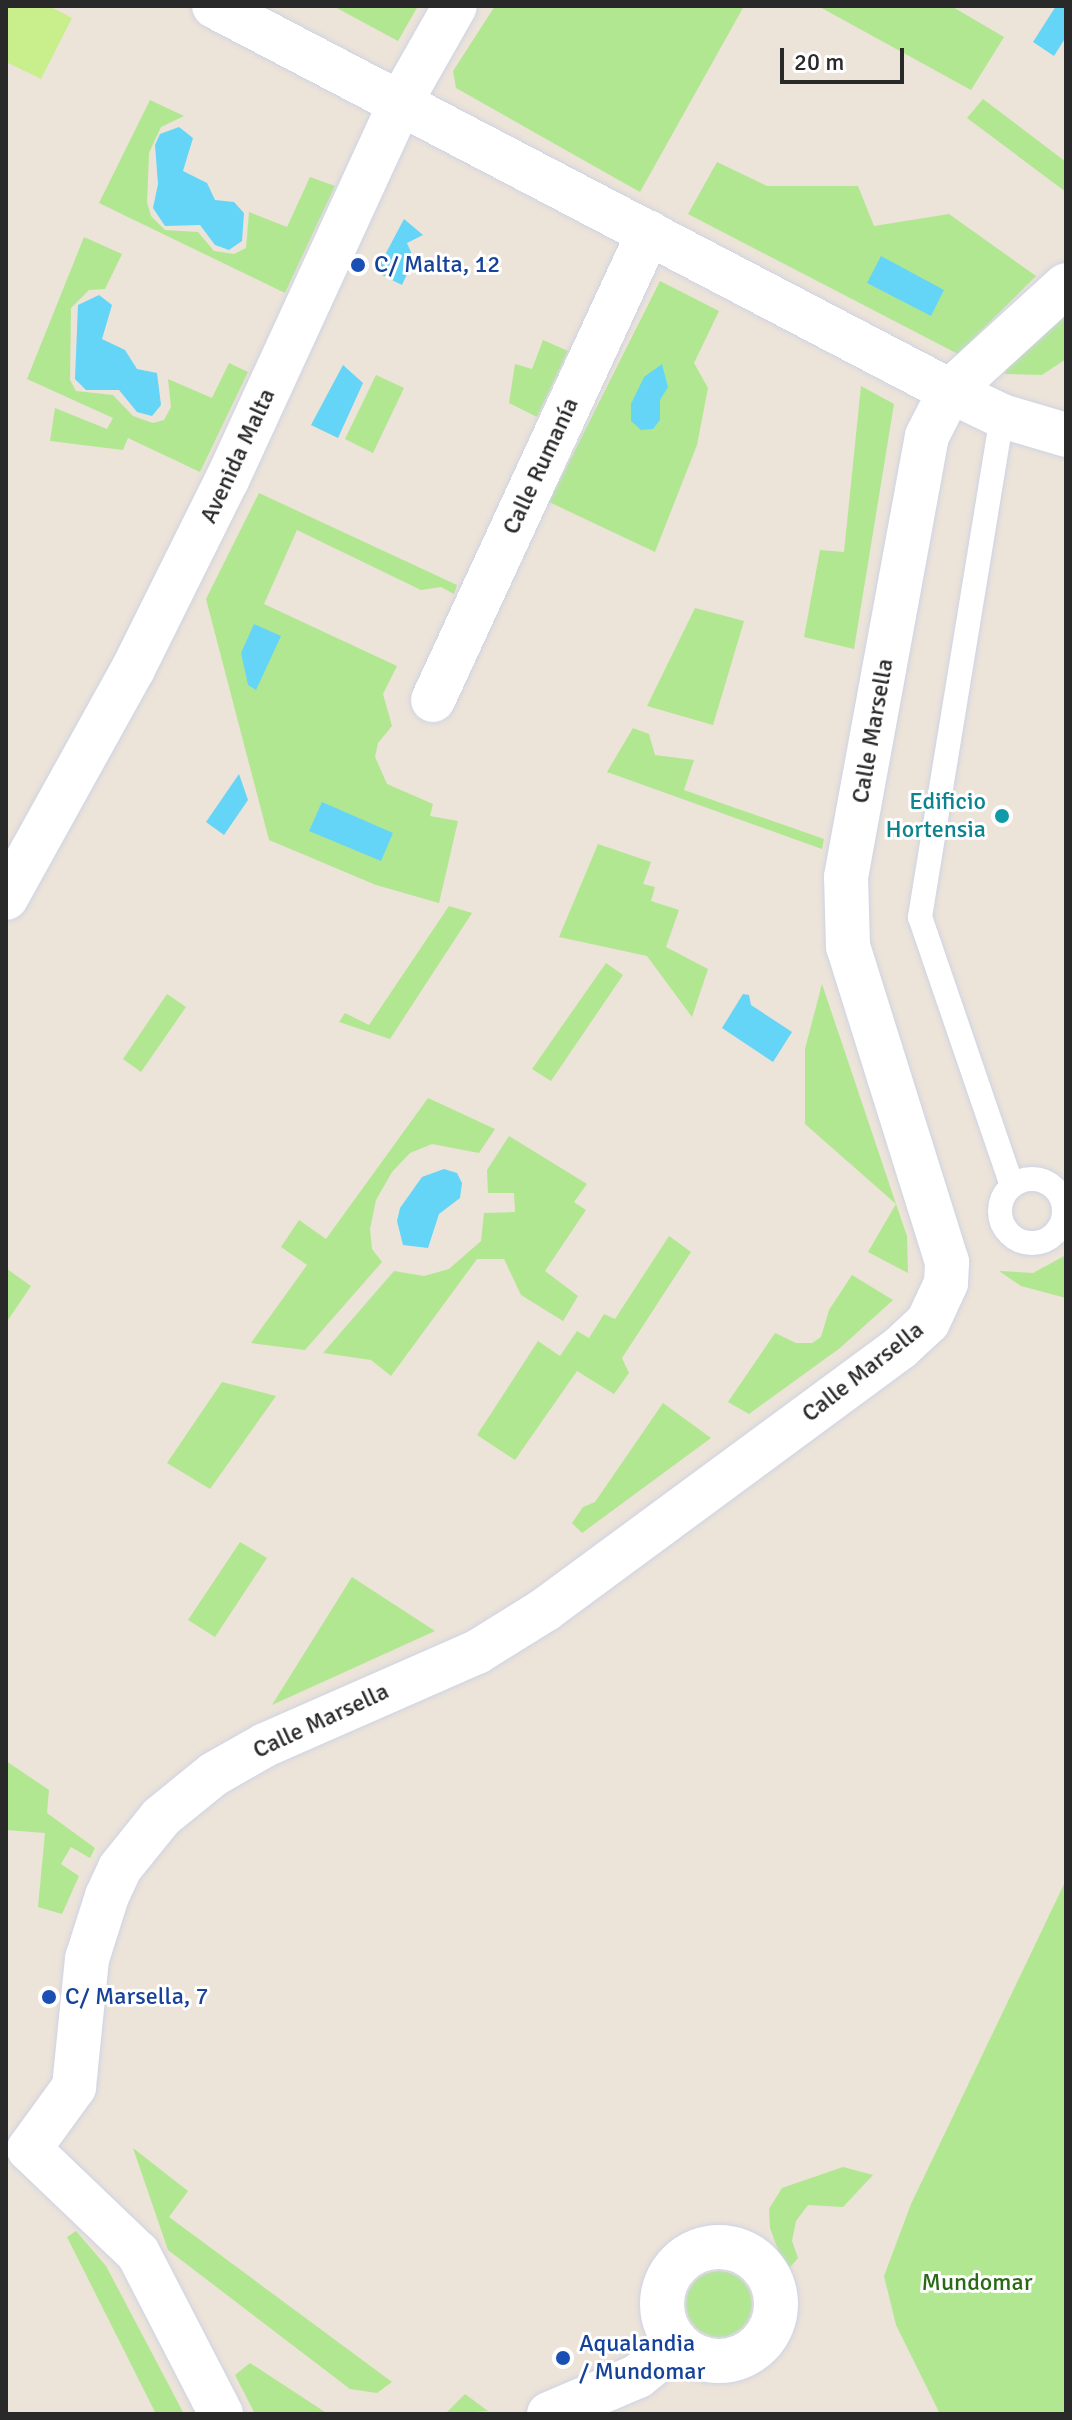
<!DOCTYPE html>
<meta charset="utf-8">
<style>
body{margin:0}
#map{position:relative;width:1072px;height:2420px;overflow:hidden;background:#ece3d9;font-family:Signika,sans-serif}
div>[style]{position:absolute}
.green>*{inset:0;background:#b2e791}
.round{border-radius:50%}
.pitch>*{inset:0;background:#c9ef8c}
.water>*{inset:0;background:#64d5f6}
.roads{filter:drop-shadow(0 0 2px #ced3e3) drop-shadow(0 0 2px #ced3e3)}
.service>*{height:24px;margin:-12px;padding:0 12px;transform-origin:12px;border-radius:12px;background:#fff}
.service>.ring{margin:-12px;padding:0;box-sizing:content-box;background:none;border:24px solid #fff;border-radius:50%}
.minor>*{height:44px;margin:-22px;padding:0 22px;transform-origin:22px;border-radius:22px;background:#fff}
.minor>.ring{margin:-22px;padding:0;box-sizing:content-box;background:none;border:44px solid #fff;border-radius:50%}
.dots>*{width:22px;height:22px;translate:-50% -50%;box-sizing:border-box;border:4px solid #fff;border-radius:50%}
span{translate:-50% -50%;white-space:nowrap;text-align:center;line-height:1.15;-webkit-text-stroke:6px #fff;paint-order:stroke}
.transit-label{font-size:24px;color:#164399}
.left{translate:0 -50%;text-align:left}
.street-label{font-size:24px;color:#292929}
.culture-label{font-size:24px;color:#0d838f}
.right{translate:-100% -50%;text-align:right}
.park-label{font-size:24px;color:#2a6a15}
.frame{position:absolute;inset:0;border:8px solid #292929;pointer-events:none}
.scale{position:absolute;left:780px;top:48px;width:124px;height:36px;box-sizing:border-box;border:4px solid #292929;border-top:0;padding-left:10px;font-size:24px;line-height:28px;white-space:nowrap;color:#292929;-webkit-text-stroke:6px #fff;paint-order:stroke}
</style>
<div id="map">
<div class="green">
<div style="clip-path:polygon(333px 6px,418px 6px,398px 41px)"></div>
<div style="clip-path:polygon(495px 6px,744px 6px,640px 192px,456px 88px,453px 71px)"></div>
<div style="clip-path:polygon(818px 6px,951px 6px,1004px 37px,971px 90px)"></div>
<div style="clip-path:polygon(983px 99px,1066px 162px,1066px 192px,967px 118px)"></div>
<div style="clip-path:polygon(150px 100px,184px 116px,161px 127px,149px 153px,147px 202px,151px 216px,165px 230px,198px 232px,214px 251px,234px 254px,246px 248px,249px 212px,287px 227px,310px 177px,335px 186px,285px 293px,99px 203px)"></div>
<div style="clip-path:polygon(717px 162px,767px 186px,858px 186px,874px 226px,949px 214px,1036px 276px,958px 354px,688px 214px)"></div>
<div style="clip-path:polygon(84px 237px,122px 254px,105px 289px,89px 290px,71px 308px,70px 380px,76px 391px,113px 395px,133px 416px,153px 423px,164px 420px,171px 407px,168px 379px,212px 398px,229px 363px,248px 372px,200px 472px,128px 438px,123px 450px,50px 441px,55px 408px,107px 429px,113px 418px,27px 379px)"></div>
<div style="clip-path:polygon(660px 281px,719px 311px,694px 363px,708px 388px,697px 445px,655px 552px,549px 502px)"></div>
<div style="clip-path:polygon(1066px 304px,1066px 359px,1042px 375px,1005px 374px,1006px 364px)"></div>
<div style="clip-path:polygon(543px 340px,568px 351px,537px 417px,509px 403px,515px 364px,532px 369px)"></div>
<div style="clip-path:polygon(376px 375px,404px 388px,373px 453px,345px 439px)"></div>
<div style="clip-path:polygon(861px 386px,894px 404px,854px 649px,804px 637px,820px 550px,844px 552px)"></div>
<div style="clip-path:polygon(259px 493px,457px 585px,454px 594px,441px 587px,421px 590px,297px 530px,264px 604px,397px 666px,383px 694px,392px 726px,378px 743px,375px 757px,387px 784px,433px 804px,430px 816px,458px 821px,439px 903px,376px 885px,269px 840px,206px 599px)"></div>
<div style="clip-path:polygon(695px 608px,744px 621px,713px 725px,647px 706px)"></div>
<div style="clip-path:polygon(633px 728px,649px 734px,655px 755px,694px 760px,684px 790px,824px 839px,822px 849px,607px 772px)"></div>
<div style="clip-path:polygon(598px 844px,651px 862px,643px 884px,655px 887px,651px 901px,679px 910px,666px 947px,708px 969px,692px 1017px,647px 956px,559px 937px)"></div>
<div style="clip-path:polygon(449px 906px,472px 913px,390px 1039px,339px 1022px,345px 1013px,369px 1025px)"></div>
<div style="clip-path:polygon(606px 963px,623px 975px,551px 1081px,532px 1069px)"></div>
<div style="clip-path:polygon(822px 984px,896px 1204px,907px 1236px,908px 1273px,868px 1252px,896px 1204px,805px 1124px,805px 1049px)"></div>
<div style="clip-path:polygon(167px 994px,186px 1007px,141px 1072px,123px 1059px)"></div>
<div style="clip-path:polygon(428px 1098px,495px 1129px,479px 1153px,432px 1144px,410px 1153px,392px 1172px,376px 1200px,370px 1229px,372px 1249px,382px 1262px,305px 1350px,251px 1343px,307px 1265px,281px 1247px,299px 1220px,326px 1239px)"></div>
<div style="clip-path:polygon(509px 1136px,587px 1184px,574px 1202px,586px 1210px,545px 1271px,578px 1296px,563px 1321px,521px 1295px,504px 1259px,477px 1259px,391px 1376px,371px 1360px,323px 1353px,394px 1271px,424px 1276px,449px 1269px,481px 1241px,484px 1213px,515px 1212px,514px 1193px,488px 1193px,487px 1170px)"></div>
<div style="clip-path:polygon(669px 1236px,691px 1252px,622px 1358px,629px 1373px,614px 1394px,577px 1371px,515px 1460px,477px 1435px,538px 1341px,560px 1356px,577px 1331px,589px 1338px,604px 1314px,615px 1319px)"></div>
<div style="clip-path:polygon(1066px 1255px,1066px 1298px,1021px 1286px,999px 1271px,1033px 1273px)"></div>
<div style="clip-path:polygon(7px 1269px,31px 1286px,6px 1323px,6px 1270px)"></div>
<div style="clip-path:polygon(852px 1275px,893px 1300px,840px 1348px,749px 1414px,728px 1402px,775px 1333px,796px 1343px,812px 1343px,821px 1337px,829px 1310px)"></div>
<div style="clip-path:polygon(222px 1382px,276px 1396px,210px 1489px,167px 1463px)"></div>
<div style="clip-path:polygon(663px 1403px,711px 1438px,582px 1533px,572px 1523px,583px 1507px,595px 1502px)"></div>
<div style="clip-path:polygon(240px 1542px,267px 1558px,215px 1637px,188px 1620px)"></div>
<div style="clip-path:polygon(352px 1577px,435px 1631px,272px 1705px)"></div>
<div style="clip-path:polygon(6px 1761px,49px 1790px,47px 1813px,95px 1848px,90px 1858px,71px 1847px,61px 1864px,79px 1876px,62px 1914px,38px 1907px,45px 1833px,6px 1830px)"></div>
<div style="clip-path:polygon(1066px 1880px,1066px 2414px,940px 2414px,896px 2325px,884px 2276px,911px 2204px)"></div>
<div style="clip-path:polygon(133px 2148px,188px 2191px,169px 2217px,392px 2382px,377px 2393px,350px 2389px,168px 2250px)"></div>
<div style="clip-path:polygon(843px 2167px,873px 2175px,843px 2207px,808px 2205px,796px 2221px,792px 2241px,798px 2258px,786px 2272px,770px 2228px,769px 2209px,782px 2188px)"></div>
<div style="clip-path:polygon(76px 2231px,106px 2266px,184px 2414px,156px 2414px,67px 2237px)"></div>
<div class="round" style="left:686px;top:2271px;width:66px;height:66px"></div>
<div style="clip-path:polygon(250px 2363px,328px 2414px,255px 2414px,235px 2375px)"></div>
<div style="clip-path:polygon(465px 2394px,488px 2411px,445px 2414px)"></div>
</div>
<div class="pitch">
<div style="clip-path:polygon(6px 6px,49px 6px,72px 18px,41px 79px,6px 62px)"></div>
</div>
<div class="water">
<div style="clip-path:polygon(1056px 6px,1066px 8px,1066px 37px,1054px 56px,1033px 42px)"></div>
<div style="clip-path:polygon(179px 127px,193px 138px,183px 171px,207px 183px,215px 200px,234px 202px,244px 213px,242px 241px,229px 250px,215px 245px,200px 225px,165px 226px,153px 208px,158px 184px,155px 145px,160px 134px)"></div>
<div style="clip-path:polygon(404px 219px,423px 235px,407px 243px,414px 259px,402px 285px,376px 272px)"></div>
<div style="clip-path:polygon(881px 256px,944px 290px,931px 316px,867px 283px)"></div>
<div style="clip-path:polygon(99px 295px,112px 305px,102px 339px,125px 350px,137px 369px,157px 373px,161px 405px,152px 416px,137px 412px,119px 390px,86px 390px,75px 379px,78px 305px)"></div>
<div style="clip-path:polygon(662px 364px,668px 387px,660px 400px,660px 420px,653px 429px,641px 430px,631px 421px,631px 404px,644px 377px)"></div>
<div style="clip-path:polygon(343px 365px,363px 383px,338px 438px,311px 425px)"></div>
<div style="clip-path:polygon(254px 624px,281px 636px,256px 690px,248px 685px,241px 653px)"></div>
<div style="clip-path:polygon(239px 774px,248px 800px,224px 835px,206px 822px)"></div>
<div style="clip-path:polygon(322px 802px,393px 833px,381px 861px,309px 831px)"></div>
<div style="clip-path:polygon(743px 994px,749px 995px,751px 1005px,792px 1032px,773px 1062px,722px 1028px)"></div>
<div style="clip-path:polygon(444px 1169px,457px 1173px,462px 1183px,460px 1198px,439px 1214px,428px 1248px,403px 1245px,397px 1221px,400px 1208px,422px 1177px)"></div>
</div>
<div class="roads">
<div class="service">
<div style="left:1002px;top:416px;width:508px;rotate:99.3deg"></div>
<div style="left:920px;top:917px;width:284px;rotate:71.1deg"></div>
<div class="ring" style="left:1000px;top:1179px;width:40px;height:40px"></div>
</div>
<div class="minor">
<div style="left:214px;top:6px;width:831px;rotate:27.61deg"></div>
<div style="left:950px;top:391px;width:58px;rotate:25.7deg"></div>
<div style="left:1002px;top:416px;width:67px;rotate:16.5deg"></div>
<div style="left:433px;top:700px;width:515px;rotate:-65.22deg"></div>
<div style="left:6px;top:898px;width:262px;rotate:-61deg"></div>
<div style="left:133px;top:669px;width:211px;rotate:-63.6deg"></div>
<div style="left:227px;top:480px;width:417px;rotate:-65.3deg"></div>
<div style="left:401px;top:101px;width:109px;rotate:-60.4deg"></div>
<div style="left:29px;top:2149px;width:77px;rotate:-54deg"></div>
<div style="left:74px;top:2087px;width:129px;rotate:-84.2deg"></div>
<div style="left:87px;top:1959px;width:66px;rotate:-72.4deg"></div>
<div style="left:107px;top:1896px;width:31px;rotate:-65deg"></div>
<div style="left:120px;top:1868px;width:65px;rotate:-51.2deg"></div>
<div style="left:161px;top:1817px;width:68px;rotate:-39.1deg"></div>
<div style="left:214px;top:1774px;width:59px;rotate:-29.6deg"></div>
<div style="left:265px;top:1745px;width:232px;rotate:-23.7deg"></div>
<div style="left:477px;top:1652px;width:81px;rotate:-31.9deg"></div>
<div style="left:546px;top:1609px;width:440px;rotate:-36.4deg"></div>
<div style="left:900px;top:1348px;width:38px;rotate:-43deg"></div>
<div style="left:928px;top:1322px;width:43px;rotate:-65.2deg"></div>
<div style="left:946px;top:1283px;width:21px;rotate:-87deg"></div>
<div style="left:947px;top:1262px;width:330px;rotate:-107.4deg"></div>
<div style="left:848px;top:947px;width:70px;rotate:-91.6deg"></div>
<div style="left:846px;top:877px;width:448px;rotate:-79.6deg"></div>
<div style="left:927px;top:436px;width:51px;rotate:-62.9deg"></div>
<div style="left:950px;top:391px;width:157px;rotate:-42.4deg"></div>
<div style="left:29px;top:2149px;width:151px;rotate:43.7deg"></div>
<div style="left:138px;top:2253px;width:181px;rotate:62.7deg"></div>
<div class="ring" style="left:662px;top:2247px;width:70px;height:70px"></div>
<div style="left:549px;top:2414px;width:97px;rotate:-23.1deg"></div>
<div style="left:638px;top:2376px;width:51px;rotate:-38.7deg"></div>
</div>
</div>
<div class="dots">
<div style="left:358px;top:265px;background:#1a4fb4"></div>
<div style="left:1002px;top:816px;background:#0f9aa8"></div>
<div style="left:49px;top:1997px;background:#1a4fb4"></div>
<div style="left:563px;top:2358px;background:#1a4fb4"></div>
</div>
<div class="transit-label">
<span class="left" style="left:374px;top:265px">C/ Malta, 12</span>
<span class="left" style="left:65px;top:1997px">C/ Marsella, 7</span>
<span class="left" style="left:579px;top:2358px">Aqualandia<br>/ Mundomar</span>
</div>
<div class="street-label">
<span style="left:238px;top:456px;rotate:-65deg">Avenida Malta</span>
<span style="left:541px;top:466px;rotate:-65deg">Calle Rumanía</span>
<span style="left:873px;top:731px;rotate:-80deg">Calle Marsella</span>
<span style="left:863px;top:1372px;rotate:-38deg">Calle Marsella</span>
<span style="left:321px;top:1721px;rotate:-25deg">Calle Marsella</span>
</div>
<div class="culture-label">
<span class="right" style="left:986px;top:816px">Edificio<br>Hortensia</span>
</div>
<div class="park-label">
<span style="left:977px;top:2283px">Mundomar</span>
</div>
<div class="frame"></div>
<div class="scale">20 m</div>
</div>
